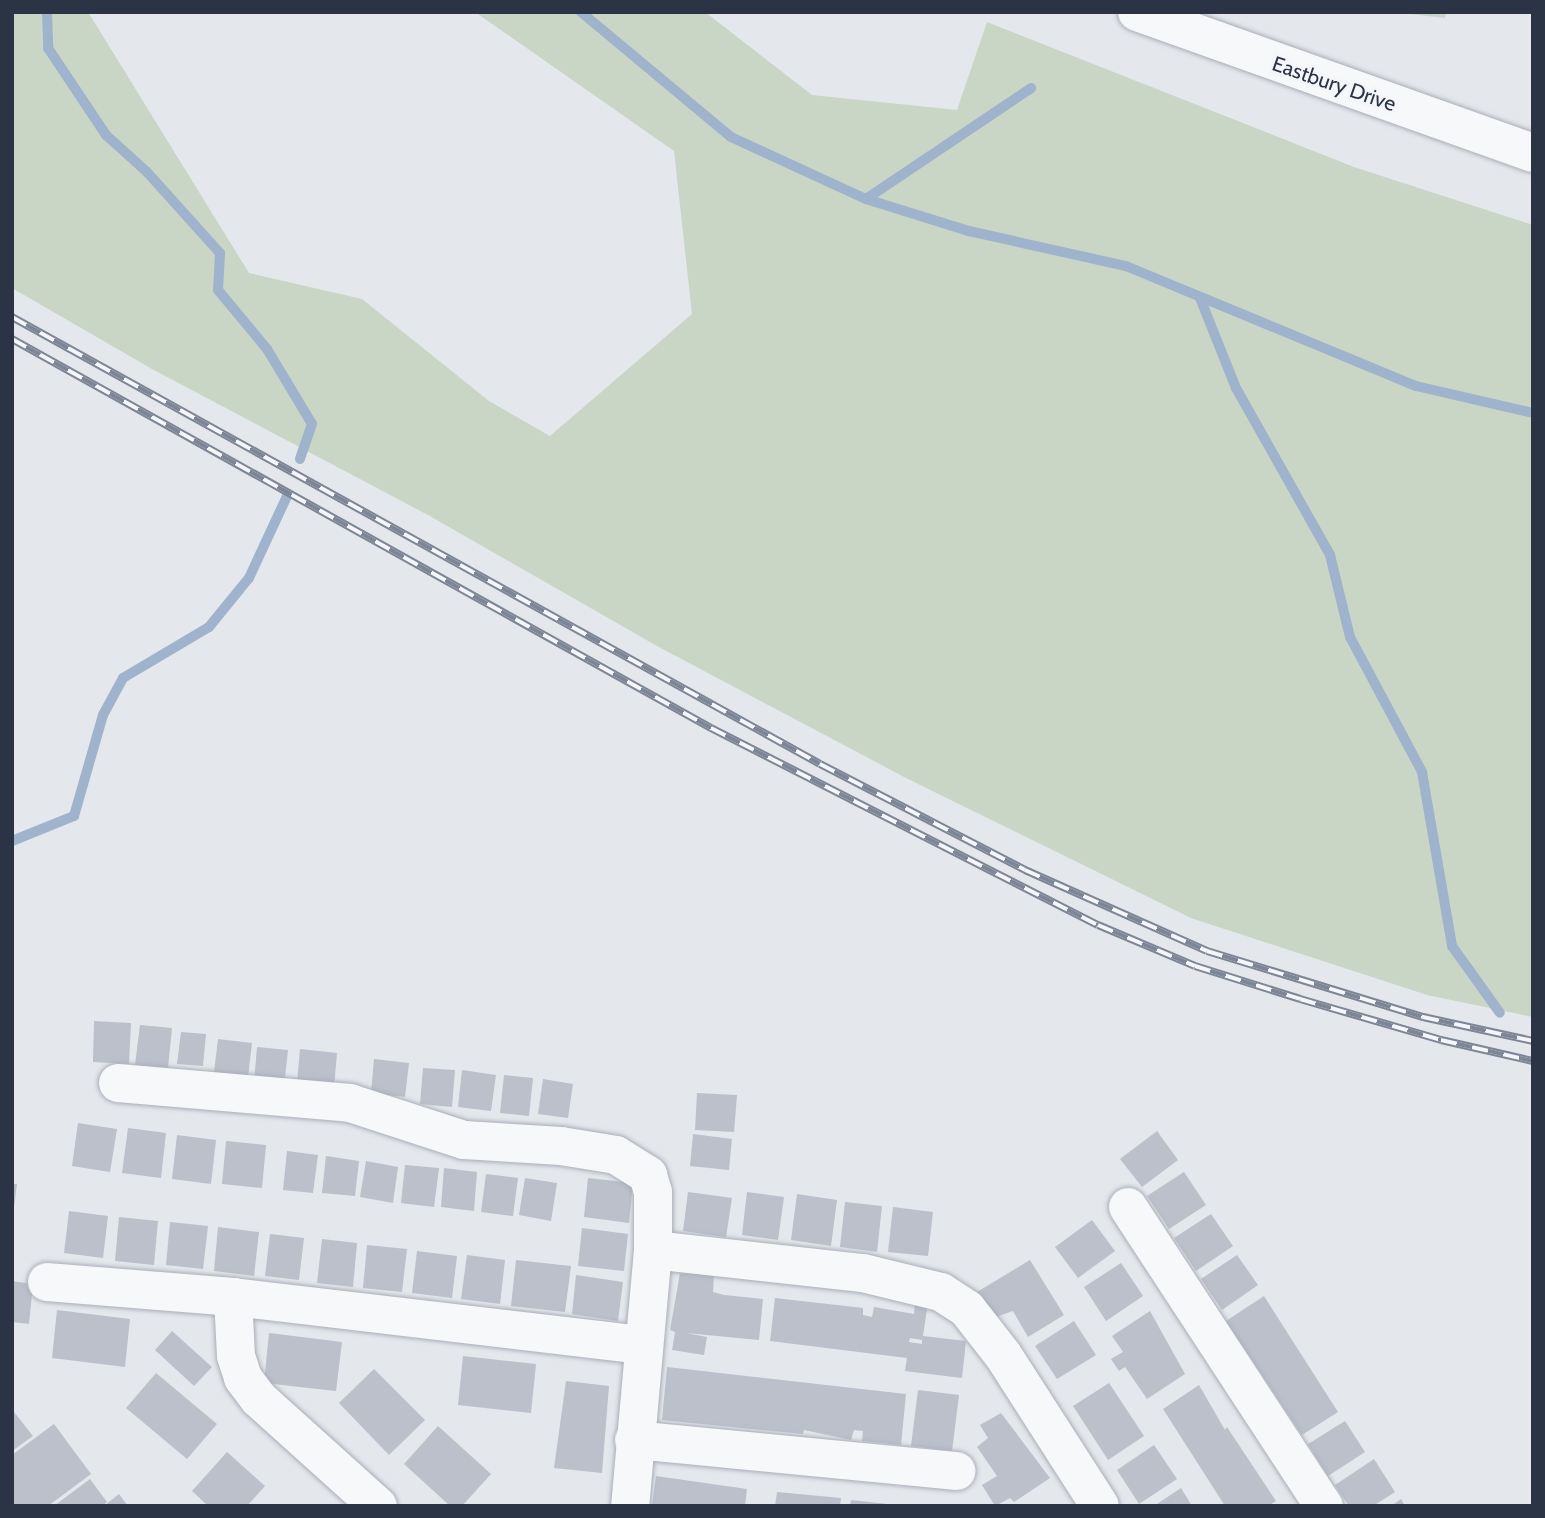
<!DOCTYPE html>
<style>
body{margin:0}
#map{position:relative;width:1545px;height:1518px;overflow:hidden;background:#e4e7ec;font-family:Cabin,sans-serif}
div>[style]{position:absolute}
.green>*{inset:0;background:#c9d6c5}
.stream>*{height:10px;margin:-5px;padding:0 5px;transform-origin:5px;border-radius:5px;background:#9fb4cc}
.building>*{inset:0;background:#bbc0ca}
.roads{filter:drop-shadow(0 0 2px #a9aeb7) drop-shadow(0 0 2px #a9aeb7)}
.minor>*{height:38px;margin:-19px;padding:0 19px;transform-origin:19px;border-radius:19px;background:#f7f8fa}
.rail>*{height:8px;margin-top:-4px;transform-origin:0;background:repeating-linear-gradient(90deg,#f4f6f9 0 16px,#7d8696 0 32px);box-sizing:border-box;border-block:2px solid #7d8696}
span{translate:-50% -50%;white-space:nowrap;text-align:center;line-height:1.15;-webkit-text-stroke:7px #f4f6f9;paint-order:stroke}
.street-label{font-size:21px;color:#2b3445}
.frame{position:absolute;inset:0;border:14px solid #2b3445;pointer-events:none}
</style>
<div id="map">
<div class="green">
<div style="clip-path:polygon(12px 12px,88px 12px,249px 273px,362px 299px,489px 401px,550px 436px,692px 314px,674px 151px,475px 12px,705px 12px,812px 95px,957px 110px,987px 22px,1354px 167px,1533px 225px,1533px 1017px,1427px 995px,1191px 918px,908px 779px,657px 646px,428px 515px,152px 369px,12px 288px)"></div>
<div style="clip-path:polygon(1393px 12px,1446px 12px,1445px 18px)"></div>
</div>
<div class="stream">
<div style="left:47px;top:12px;width:36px;rotate:88deg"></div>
<div style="left:48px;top:48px;width:105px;rotate:56.3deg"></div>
<div style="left:106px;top:135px;width:55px;rotate:42.1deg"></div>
<div style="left:147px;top:172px;width:109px;rotate:48deg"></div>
<div style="left:220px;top:253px;width:37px;rotate:93deg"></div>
<div style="left:218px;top:290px;width:77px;rotate:50.3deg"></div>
<div style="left:267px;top:349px;width:87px;rotate:59deg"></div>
<div style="left:312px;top:424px;width:37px;rotate:109deg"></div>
<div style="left:581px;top:12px;width:195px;rotate:39.8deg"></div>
<div style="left:731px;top:137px;width:149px;rotate:24.7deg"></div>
<div style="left:866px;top:199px;width:108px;rotate:17.3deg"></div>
<div style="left:969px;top:231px;width:161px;rotate:12.6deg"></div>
<div style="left:1126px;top:266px;width:314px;rotate:22.5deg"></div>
<div style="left:1416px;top:386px;width:120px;rotate:13deg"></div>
<div style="left:866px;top:199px;width:199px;rotate:-33.9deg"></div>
<div style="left:1200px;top:298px;width:97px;rotate:68.2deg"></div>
<div style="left:1236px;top:388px;width:192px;rotate:60.6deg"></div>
<div style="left:1330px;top:555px;width:84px;rotate:76.3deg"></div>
<div style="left:1350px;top:637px;width:153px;rotate:61.9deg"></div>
<div style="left:1422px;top:772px;width:177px;rotate:80.2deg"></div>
<div style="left:1452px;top:946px;width:82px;rotate:54.4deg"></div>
<div style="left:12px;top:841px;width:67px;rotate:-22deg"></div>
<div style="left:74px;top:816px;width:105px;rotate:-74deg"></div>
<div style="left:103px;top:715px;width:42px;rotate:-61.6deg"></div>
<div style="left:123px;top:678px;width:100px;rotate:-30.7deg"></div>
<div style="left:209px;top:627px;width:63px;rotate:-50.8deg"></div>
<div style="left:249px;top:578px;width:90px;rotate:-65.1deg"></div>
</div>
<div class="building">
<div style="clip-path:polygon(94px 1021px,131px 1023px,129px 1064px,93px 1062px)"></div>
<div style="clip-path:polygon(140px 1025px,172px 1028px,168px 1068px,135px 1065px)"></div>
<div style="clip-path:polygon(181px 1032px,206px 1034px,203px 1066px,177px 1064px)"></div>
<div style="clip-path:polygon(218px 1039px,252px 1043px,248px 1077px,214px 1072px)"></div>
<div style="clip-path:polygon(257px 1047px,288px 1050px,284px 1087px,254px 1083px)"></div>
<div style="clip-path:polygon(300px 1049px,337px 1053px,334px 1087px,297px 1084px)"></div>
<div style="clip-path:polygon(374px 1059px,409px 1063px,405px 1097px,371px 1093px)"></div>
<div style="clip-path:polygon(423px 1068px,455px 1070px,452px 1107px,420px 1104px)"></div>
<div style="clip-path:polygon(462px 1070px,496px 1075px,491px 1111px,458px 1107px)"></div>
<div style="clip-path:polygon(504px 1075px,533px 1078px,529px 1116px,500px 1113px)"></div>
<div style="clip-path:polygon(543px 1079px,573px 1084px,568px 1118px,538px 1114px)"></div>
<div style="clip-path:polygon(697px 1093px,737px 1095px,734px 1132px,695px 1130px)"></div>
<div style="clip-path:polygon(78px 1123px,117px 1129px,110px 1172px,72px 1166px)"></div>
<div style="clip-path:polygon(128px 1128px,166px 1133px,161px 1178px,122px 1173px)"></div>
<div style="clip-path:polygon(1157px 1131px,1178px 1160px,1142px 1187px,1120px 1159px)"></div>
<div style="clip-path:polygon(693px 1134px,732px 1139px,729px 1170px,690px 1166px)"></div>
<div style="clip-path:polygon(177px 1135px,216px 1140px,211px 1184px,172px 1179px)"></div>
<div style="clip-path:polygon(226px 1141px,266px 1145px,262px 1188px,222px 1184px)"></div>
<div style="clip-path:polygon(287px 1151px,318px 1155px,313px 1193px,283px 1190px)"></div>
<div style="clip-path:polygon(326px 1156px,359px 1161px,355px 1196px,322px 1193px)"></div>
<div style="clip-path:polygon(366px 1161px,398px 1167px,393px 1203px,360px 1197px)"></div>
<div style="clip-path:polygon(405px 1165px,439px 1168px,434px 1207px,401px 1203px)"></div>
<div style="clip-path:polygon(444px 1168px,477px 1172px,474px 1211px,441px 1207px)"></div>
<div style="clip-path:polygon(1184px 1172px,1206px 1205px,1169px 1229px,1147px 1196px)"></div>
<div style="clip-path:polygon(486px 1174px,518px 1178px,513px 1216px,481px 1212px)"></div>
<div style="clip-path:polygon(525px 1178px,557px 1183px,551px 1221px,519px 1215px)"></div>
<div style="clip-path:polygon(588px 1178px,633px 1183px,629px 1223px,584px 1217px)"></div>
<div style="clip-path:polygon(12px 1184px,17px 1184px,14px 1207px,12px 1207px)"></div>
<div style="clip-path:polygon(688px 1192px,732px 1198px,726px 1237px,683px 1231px)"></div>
<div style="clip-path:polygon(747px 1192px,784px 1197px,778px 1240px,742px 1235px)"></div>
<div style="clip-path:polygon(797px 1194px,837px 1200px,831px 1246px,791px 1240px)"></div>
<div style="clip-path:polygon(845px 1202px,882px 1206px,877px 1252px,840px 1247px)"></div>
<div style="clip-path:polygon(893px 1207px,933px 1212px,928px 1256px,888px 1252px)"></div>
<div style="clip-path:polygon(69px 1211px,108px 1216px,103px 1258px,64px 1253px)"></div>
<div style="clip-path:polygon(1211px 1214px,1233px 1246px,1196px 1271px,1174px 1238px)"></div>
<div style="clip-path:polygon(119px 1217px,158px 1221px,154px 1265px,115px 1261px)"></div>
<div style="clip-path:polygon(1092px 1220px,1115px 1251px,1078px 1278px,1055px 1247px)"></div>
<div style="clip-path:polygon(170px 1222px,208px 1226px,203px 1269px,166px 1265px)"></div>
<div style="clip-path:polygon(218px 1227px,259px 1232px,254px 1276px,214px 1271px)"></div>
<div style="clip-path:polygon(582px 1228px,628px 1234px,624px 1271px,578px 1266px)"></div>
<div style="clip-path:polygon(270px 1234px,304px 1238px,299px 1280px,265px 1276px)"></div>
<div style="clip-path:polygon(322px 1239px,357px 1243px,353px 1287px,317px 1283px)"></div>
<div style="clip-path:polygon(367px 1245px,407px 1249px,402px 1292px,363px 1288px)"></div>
<div style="clip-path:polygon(417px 1251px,457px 1256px,452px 1298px,412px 1293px)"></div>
<div style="clip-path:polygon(467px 1255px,505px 1260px,500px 1304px,461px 1299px)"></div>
<div style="clip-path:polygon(1237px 1255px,1258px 1285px,1222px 1310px,1201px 1279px)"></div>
<div style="clip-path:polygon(516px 1260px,571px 1266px,565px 1312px,511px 1306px)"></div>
<div style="clip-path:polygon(1030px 1260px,1064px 1315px,1028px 1337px,1013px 1311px,993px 1318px,977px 1292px)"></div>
<div style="clip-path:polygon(1121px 1263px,1143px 1296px,1106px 1321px,1084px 1287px)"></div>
<div style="clip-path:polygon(680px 1273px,714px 1275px,713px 1292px,724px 1295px,763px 1299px,759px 1340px,686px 1333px,707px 1337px,704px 1355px,672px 1350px,675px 1332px,670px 1330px)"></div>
<div style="clip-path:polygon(576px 1275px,623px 1282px,618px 1321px,572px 1314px)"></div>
<div style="clip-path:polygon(12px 1281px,33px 1284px,29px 1324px,12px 1322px)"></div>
<div style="clip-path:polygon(1264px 1296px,1338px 1412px,1302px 1435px,1226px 1321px)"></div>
<div style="clip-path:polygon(evenodd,775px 1298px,863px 1308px,863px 1315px,872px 1317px,874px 1307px,914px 1314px,915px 1302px,928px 1303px,923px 1336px,966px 1341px,962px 1378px,905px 1371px,907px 1358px,770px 1341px,775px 1298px,910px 1338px,922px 1340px,922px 1344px,909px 1342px,910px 1338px)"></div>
<div style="clip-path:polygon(57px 1310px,130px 1319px,125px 1367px,52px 1358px)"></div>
<div style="clip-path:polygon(1150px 1311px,1185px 1374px,1147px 1399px,1125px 1367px,1119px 1371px,1111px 1359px,1123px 1352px,1112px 1336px)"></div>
<div style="clip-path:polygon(1074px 1321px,1096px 1355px,1057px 1379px,1035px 1346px)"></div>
<div style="clip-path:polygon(172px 1331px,212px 1367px,194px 1386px,155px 1350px)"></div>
<div style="clip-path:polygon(269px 1333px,342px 1342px,336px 1391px,264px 1383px)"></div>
<div style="clip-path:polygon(463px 1356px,536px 1364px,531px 1413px,458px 1405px)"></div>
<div style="clip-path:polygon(667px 1367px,906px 1394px,901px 1445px,862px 1441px,863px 1431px,854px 1430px,851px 1440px,804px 1430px,803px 1434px,662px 1420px)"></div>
<div style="clip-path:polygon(374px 1369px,425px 1420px,389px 1455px,339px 1403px)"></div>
<div style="clip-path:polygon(156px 1373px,217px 1424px,187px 1459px,126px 1408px)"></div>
<div style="clip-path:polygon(566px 1381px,609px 1386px,602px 1473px,554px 1468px)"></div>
<div style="clip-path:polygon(1109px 1383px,1144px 1436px,1108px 1460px,1073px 1406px)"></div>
<div style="clip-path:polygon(1199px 1385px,1225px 1430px,1227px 1427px,1276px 1501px,1268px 1506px,1225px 1506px,1163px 1409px)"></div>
<div style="clip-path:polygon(918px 1390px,959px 1395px,952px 1451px,911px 1446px)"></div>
<div style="clip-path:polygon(14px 1412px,33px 1436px,12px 1451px,12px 1413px)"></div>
<div style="clip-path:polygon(1001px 1413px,1050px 1478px,1014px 1502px,1010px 1498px,995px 1506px,982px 1485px,997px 1476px,977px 1447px,988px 1438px,980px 1425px)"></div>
<div style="clip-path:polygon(1345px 1421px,1365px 1452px,1328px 1476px,1308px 1444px)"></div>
<div style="clip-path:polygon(54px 1424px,91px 1474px,48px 1506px,12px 1506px,12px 1455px)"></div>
<div style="clip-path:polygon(438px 1426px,491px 1474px,462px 1506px,450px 1506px,404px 1464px)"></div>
<div style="clip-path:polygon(1154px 1445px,1177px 1479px,1139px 1504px,1117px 1470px)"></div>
<div style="clip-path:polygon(227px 1452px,265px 1486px,247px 1506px,208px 1506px,192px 1491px)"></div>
<div style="clip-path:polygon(1374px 1459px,1395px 1492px,1373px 1506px,1349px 1506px,1335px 1485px)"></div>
<div style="clip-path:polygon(656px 1476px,747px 1489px,745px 1506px,652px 1506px)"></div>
<div style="clip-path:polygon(90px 1479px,107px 1502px,102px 1506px,54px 1506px)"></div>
<div style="clip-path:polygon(1181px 1488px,1192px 1506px,1154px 1506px)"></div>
<div style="clip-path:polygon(777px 1492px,841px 1498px,840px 1506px,775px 1506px)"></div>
<div style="clip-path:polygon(119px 1494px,128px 1506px,104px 1506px)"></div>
<div style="clip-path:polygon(1401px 1499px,1405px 1506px,1391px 1506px)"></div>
<div style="clip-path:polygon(851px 1500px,887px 1504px,887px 1506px,850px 1506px)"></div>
</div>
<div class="roads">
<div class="minor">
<div style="left:1137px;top:12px;width:420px;rotate:19.6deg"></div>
<div style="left:118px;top:1083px;width:233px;rotate:4.9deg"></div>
<div style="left:350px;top:1103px;width:120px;rotate:18deg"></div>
<div style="left:464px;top:1140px;width:97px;rotate:3.5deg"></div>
<div style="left:561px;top:1146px;width:56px;rotate:9.3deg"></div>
<div style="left:616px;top:1155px;width:38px;rotate:32deg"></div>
<div style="left:648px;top:1175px;width:18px;rotate:74deg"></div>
<div style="left:653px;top:1192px;width:58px;rotate:90deg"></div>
<div style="left:653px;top:1250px;width:257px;rotate:95.1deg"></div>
<div style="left:1128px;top:1207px;width:358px;rotate:56.8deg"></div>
<div style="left:653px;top:1250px;width:211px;rotate:6.3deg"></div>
<div style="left:863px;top:1273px;width:80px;rotate:13.7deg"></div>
<div style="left:941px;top:1292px;width:31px;rotate:33deg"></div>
<div style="left:967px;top:1309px;width:58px;rotate:52deg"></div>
<div style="left:1003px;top:1355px;width:179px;rotate:57.3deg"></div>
<div style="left:47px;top:1282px;width:187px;rotate:4.6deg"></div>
<div style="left:233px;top:1297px;width:413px;rotate:6.7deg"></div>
<div style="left:233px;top:1297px;width:59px;rotate:87.1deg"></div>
<div style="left:236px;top:1356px;width:23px;rotate:72deg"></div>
<div style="left:243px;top:1378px;width:26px;rotate:53deg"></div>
<div style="left:259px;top:1399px;width:160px;rotate:42deg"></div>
<div style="left:634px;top:1440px;width:324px;rotate:5.5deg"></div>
</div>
</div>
<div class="rail">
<div style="left:12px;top:317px;width:923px;rotate:28.95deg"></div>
<div style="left:820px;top:764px;width:231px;rotate:27.3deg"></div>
<div style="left:1025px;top:870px;width:199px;rotate:24deg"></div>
<div style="left:1207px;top:951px;width:226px;rotate:17deg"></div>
<div style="left:1423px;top:1017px;width:113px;rotate:12.3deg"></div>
<div style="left:12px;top:339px;width:800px;rotate:29.1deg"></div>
<div style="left:711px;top:728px;width:434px;rotate:27deg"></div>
<div style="left:1098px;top:925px;width:105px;rotate:22.9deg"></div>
<div style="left:1195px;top:966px;width:110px;rotate:17.4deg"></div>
<div style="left:1300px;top:999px;width:147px;rotate:16.2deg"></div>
<div style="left:1441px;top:1040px;width:94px;rotate:12.9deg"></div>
</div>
<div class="street-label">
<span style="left:1334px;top:84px;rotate:19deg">Eastbury Drive</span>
</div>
<div class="frame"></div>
</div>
